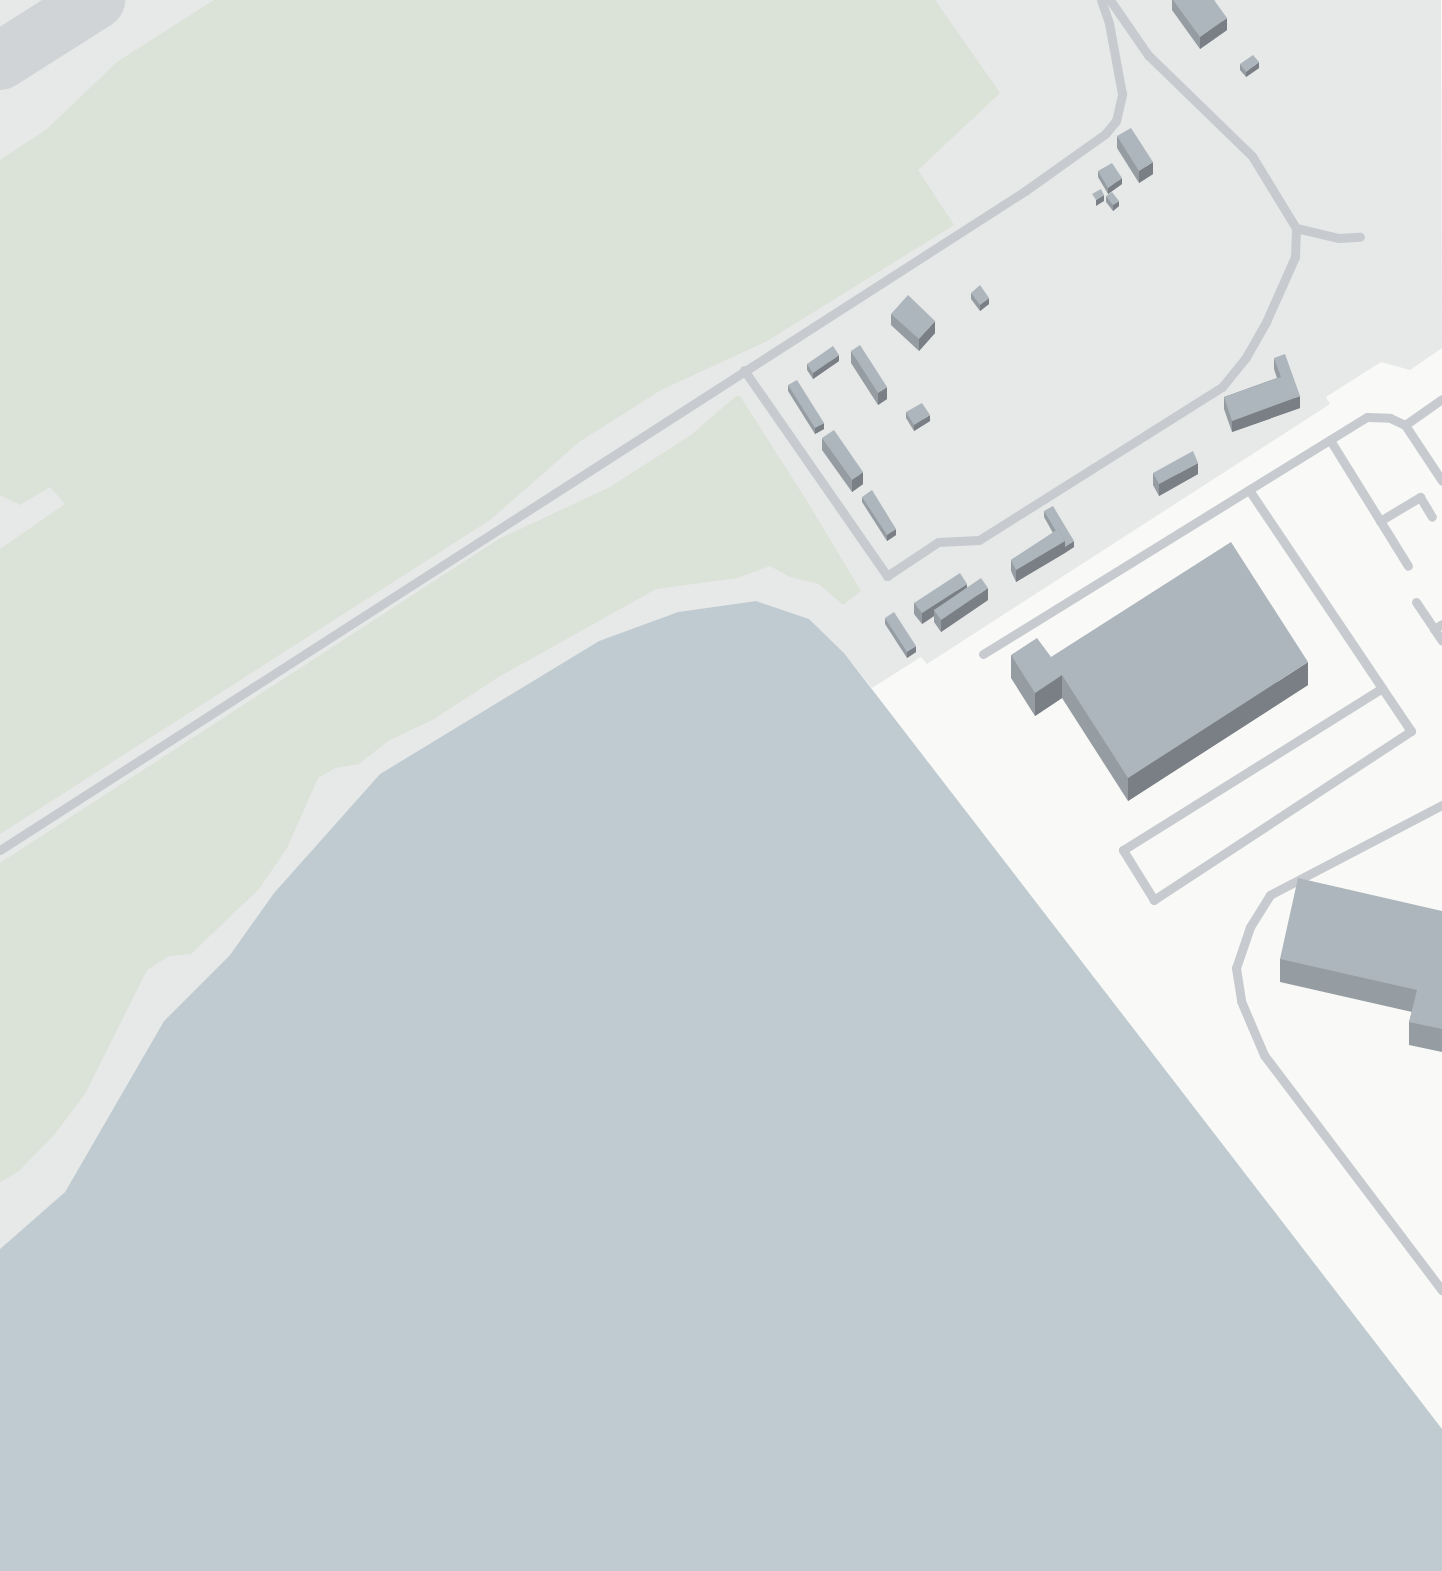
<!DOCTYPE html>
<style>
body{margin:0}
#map{position:relative;width:1442px;height:1571px;overflow:hidden;background:#f9f9f7;font-family:Cabin,sans-serif}
div>[style]{position:absolute}
.built>*{inset:0;background:#e7e8e8}
.green>*{inset:0;background:#dbe2d7}
.water>*{inset:0;background:#bfcbd0}
.taxiway>*{height:58px;margin:-29px;padding:0 29px;transform-origin:29px;border-radius:29px;background:#d1d4d6}
.lane>*{height:9px;margin:-4.5px;padding:0 4.5px;transform-origin:4.5px;border-radius:4.5px;background:#c7cbcf}
.wall>*{inset:0;background:#959da2}
.shaded-wall>*{inset:0;background:#797f84}
.building>*{inset:0;background:#adb6bc}
span{translate:-50% -50%;white-space:nowrap;text-align:center;line-height:1.15;-webkit-text-stroke:8px #fff;paint-order:stroke}
</style>
<div id="map">
<div class="built">
<div style="clip-path:polygon(0 0,1441px 0,1442px 348px,1410px 370px,1381px 362px,1326px 397px,1330px 404px,927px 664px,921px 657px,872px 688px,844px 653px,809px 619px,756px 601px,678px 612px,599px 641px,380px 774px,274px 893px,230px 955px,164px 1021px,65px 1192px,0 1249px)"></div>
</div>
<div class="green">
<div style="clip-path:polygon(214px 0,935px 0,1000px 93px,918px 170px,954px 225px,767px 341px,661px 390px,579px 442px,490px 520px,0 834px,0 549px,65px 504px,50px 487px,20px 505px,0 495px,0 160px,47px 129px,117px 62px)"></div>
<div style="clip-path:polygon(736px 396px,740px 396px,807px 501px,861px 591px,843px 605px,819px 584px,790px 577px,770px 566px,737px 578px,656px 589px,497px 678px,434px 719px,388px 741px,359px 764px,335px 768px,318px 778px,287px 848px,259px 889px,191px 954px,169px 956px,147px 970px,85px 1094px,54px 1135px,18px 1172px,0 1182px,0 863px,499px 539px,610px 487px,691px 435px)"></div>
</div>
<div class="water">
<div style="clip-path:polygon(756px 601px,809px 619px,844px 653px,1442px 1429px,1442px 1571px,0 1571px,0 1249px,65px 1192px,164px 1021px,230px 955px,274px 893px,380px 774px,599px 641px,678px 612px)"></div>
</div>
<div class="taxiway">
<div style="left:0;top:61px;width:114px;rotate:-32.4deg"></div>
</div>
<div class="lane">
<div style="left:1296px;top:228px;width:43px;rotate:13.4deg"></div>
<div style="left:1338px;top:238px;width:22px;rotate:-3deg"></div>
<div style="left:744px;top:370px;width:251px;rotate:55.2deg"></div>
<div style="left:887px;top:576px;width:61px;rotate:-33.7deg"></div>
<div style="left:938px;top:542px;width:41px;rotate:-2.8deg"></div>
<div style="left:979px;top:540px;width:287px;rotate:-32.2deg"></div>
<div style="left:1222px;top:387px;width:36px;rotate:-51deg"></div>
<div style="left:1245px;top:359px;width:43px;rotate:-60.4deg"></div>
<div style="left:1266px;top:322px;width:71px;rotate:-66deg"></div>
<div style="left:1295px;top:257px;width:29px;rotate:-88deg"></div>
<div style="left:1296px;top:228px;width:84px;rotate:-121.4deg"></div>
<div style="left:1252px;top:156px;width:145px;rotate:-135.8deg"></div>
<div style="left:1148px;top:55px;width:67px;rotate:-124.6deg"></div>
<div style="left:1405px;top:425px;width:45px;rotate:-35.1deg"></div>
<div style="left:1330px;top:440px;width:148px;rotate:58.2deg"></div>
<div style="left:1249px;top:490px;width:239px;rotate:56.1deg"></div>
<div style="left:1382px;top:688px;width:52px;rotate:56deg"></div>
<div style="left:1411px;top:731px;width:308px;rotate:146.7deg"></div>
<div style="left:1154px;top:900px;width:59px;rotate:-121.8deg"></div>
<div style="left:1123px;top:850px;width:305px;rotate:-32deg"></div>
<div style="left:1380px;top:521px;width:47px;rotate:-31deg"></div>
<div style="left:1420px;top:497px;width:23px;rotate:59deg"></div>
<div style="left:1416px;top:602px;width:32px;rotate:56deg"></div>
<div style="left:1434px;top:629px;width:9px;rotate:-32deg"></div>
<div style="left:1434px;top:629px;width:14px;rotate:56deg"></div>
<div style="left:983px;top:654px;width:451px;rotate:-31.7deg"></div>
<div style="left:1367px;top:417px;width:23px;rotate:2deg"></div>
<div style="left:1390px;top:418px;width:17px;rotate:25deg"></div>
<div style="left:1405px;top:425px;width:67px;rotate:56.5deg"></div>
<div style="left:1442px;top:805px;width:194px;rotate:152.4deg"></div>
<div style="left:1270px;top:895px;width:38px;rotate:122deg"></div>
<div style="left:1250px;top:927px;width:43px;rotate:108.9deg"></div>
<div style="left:1236px;top:968px;width:33px;rotate:81deg"></div>
<div style="left:1241px;top:1001px;width:59px;rotate:66.9deg"></div>
<div style="left:1264px;top:1055px;width:295px;rotate:52.9deg"></div>
<div style="left:0;top:850px;width:1219px;rotate:-32.74deg"></div>
<div style="left:1025px;top:191px;width:98px;rotate:-35.5deg"></div>
<div style="left:1105px;top:134px;width:17px;rotate:-50deg"></div>
<div style="left:1116px;top:121px;width:28px;rotate:-77deg"></div>
<div style="left:1122px;top:94px;width:72px;rotate:-100.4deg"></div>
<div style="left:1109px;top:23px;width:24px;rotate:-109deg"></div>
</div>
<div class="wall">
<div style="clip-path:polygon(1172px 0,1214px 0,1227px 30px,1200px 49px,1172px 10px)"></div>
<div style="clip-path:polygon(1240px 64px,1259px 68px,1246px 77px,1240px 70px)"></div>
<div style="clip-path:polygon(1117px 136px,1153px 174px,1139px 183px,1117px 148px)"></div>
<div style="clip-path:polygon(1098px 171px,1122px 184px,1108px 194px,1098px 177px)"></div>
<div style="clip-path:polygon(1106px 196px,1119px 206px,1113px 211px,1106px 202px)"></div>
<div style="clip-path:polygon(971px 293px,989px 304px,980px 311px,971px 299px)"></div>
<div style="clip-path:polygon(891px 314px,935px 333px,919px 351px,891px 325px)"></div>
<div style="clip-path:polygon(851px 351px,887px 399px,878px 405px,851px 363px)"></div>
<div style="clip-path:polygon(1274px 358px,1300px 408px,1232px 432px,1224px 409px,1224px 397px,1277px 378px,1274px 369px)"></div>
<div style="clip-path:polygon(839px 361px,813px 379px,807px 370px,807px 364px)"></div>
<div style="clip-path:polygon(788px 385px,824px 429px,815px 434px,788px 391px)"></div>
<div style="clip-path:polygon(906px 412px,930px 421px,914px 431px,906px 418px)"></div>
<div style="clip-path:polygon(822px 438px,863px 484px,852px 492px,822px 450px)"></div>
<div style="clip-path:polygon(1153px 473px,1198px 474px,1159px 496px,1153px 485px)"></div>
<div style="clip-path:polygon(862px 497px,896px 535px,887px 541px,862px 502px)"></div>
<div style="clip-path:polygon(1044px 511px,1074px 547px,1016px 582px,1011px 571px,1011px 560px,1053px 533px,1044px 517px)"></div>
<div style="clip-path:polygon(967px 588px,988px 600px,941px 632px,934px 622px,934px 616px,922px 624px,914px 614px,914px 603px)"></div>
<div style="clip-path:polygon(885px 618px,916px 652px,907px 658px,885px 624px)"></div>
<div style="clip-path:polygon(1011px 655px,1051px 657px,1308px 685px,1128px 801px,1062px 698px,1035px 716px,1011px 678px)"></div>
<div style="clip-path:polygon(1442px 911px,1442px 1052px,1409px 1045px,1409px 1022px,1412px 1012px,1280px 982px,1280px 959px)"></div>
</div>
<div class="shaded-wall">
<div style="clip-path:polygon(1227px 18px,1227px 30px,1200px 49px,1200px 37px)"></div>
<div style="clip-path:polygon(1259px 62px,1259px 68px,1246px 77px,1246px 72px)"></div>
<div style="clip-path:polygon(1153px 162px,1153px 174px,1139px 183px,1139px 171px)"></div>
<div style="clip-path:polygon(1122px 178px,1122px 184px,1108px 194px,1108px 188px)"></div>
<div style="clip-path:polygon(1104px 195px,1104px 201px,1096px 206px,1096px 200px)"></div>
<div style="clip-path:polygon(1119px 201px,1119px 206px,1113px 211px,1113px 205px)"></div>
<div style="clip-path:polygon(989px 298px,989px 304px,980px 311px,980px 305px)"></div>
<div style="clip-path:polygon(935px 321px,935px 333px,919px 351px,919px 339px)"></div>
<div style="clip-path:polygon(839px 355px,839px 361px,813px 379px,813px 373px)"></div>
<div style="clip-path:polygon(887px 387px,887px 399px,878px 405px,878px 393px)"></div>
<div style="clip-path:polygon(1300px 396px,1300px 408px,1232px 432px,1232px 421px)"></div>
<div style="clip-path:polygon(930px 415px,930px 421px,914px 431px,914px 425px)"></div>
<div style="clip-path:polygon(824px 423px,824px 429px,815px 434px,815px 428px)"></div>
<div style="clip-path:polygon(1198px 463px,1198px 474px,1159px 496px,1159px 484px)"></div>
<div style="clip-path:polygon(863px 472px,863px 484px,852px 492px,852px 480px)"></div>
<div style="clip-path:polygon(896px 529px,896px 535px,887px 541px,887px 535px)"></div>
<div style="clip-path:polygon(1065px 541px,1065px 553px,1016px 582px,1016px 570px)"></div>
<div style="clip-path:polygon(1074px 541px,1074px 547px,1065px 553px,1065px 547px)"></div>
<div style="clip-path:polygon(967px 584px,967px 595px,934px 610px,934px 616px,922px 624px,922px 613px)"></div>
<div style="clip-path:polygon(988px 588px,988px 600px,941px 632px,941px 620px)"></div>
<div style="clip-path:polygon(916px 646px,916px 652px,907px 658px,907px 652px)"></div>
<div style="clip-path:polygon(1308px 662px,1308px 685px,1128px 801px,1128px 778px)"></div>
<div style="clip-path:polygon(1062px 675px,1062px 698px,1035px 716px,1035px 693px)"></div>
</div>
<div class="building">
<div style="clip-path:polygon(1173px 0,1214px 0,1227px 18px,1200px 37px)"></div>
<div style="clip-path:polygon(1253px 55px,1259px 62px,1246px 72px,1240px 64px)"></div>
<div style="clip-path:polygon(1131px 128px,1153px 162px,1139px 171px,1117px 136px)"></div>
<div style="clip-path:polygon(1112px 163px,1122px 178px,1108px 188px,1098px 171px)"></div>
<div style="clip-path:polygon(1101px 189px,1104px 195px,1096px 200px,1092px 194px)"></div>
<div style="clip-path:polygon(1112px 192px,1119px 201px,1113px 205px,1106px 196px)"></div>
<div style="clip-path:polygon(980px 285px,989px 298px,980px 305px,971px 293px)"></div>
<div style="clip-path:polygon(908px 295px,935px 321px,919px 339px,891px 314px)"></div>
<div style="clip-path:polygon(860px 345px,887px 387px,878px 393px,851px 351px)"></div>
<div style="clip-path:polygon(833px 346px,839px 355px,813px 373px,807px 364px)"></div>
<div style="clip-path:polygon(1285px 354px,1300px 396px,1232px 421px,1224px 397px,1281px 377px,1274px 358px)"></div>
<div style="clip-path:polygon(797px 380px,824px 423px,815px 428px,788px 385px)"></div>
<div style="clip-path:polygon(922px 403px,930px 415px,914px 425px,906px 412px)"></div>
<div style="clip-path:polygon(834px 430px,863px 472px,852px 480px,822px 438px)"></div>
<div style="clip-path:polygon(1193px 451px,1198px 463px,1159px 484px,1153px 473px)"></div>
<div style="clip-path:polygon(872px 490px,896px 529px,887px 535px,862px 497px)"></div>
<div style="clip-path:polygon(1053px 506px,1074px 541px,1065px 547px,1065px 541px,1058px 529px,1056px 531px,1044px 511px)"></div>
<div style="clip-path:polygon(1058px 529px,1065px 541px,1016px 570px,1011px 560px)"></div>
<div style="clip-path:polygon(1231px 542px,1308px 662px,1128px 778px,1062px 675px,1035px 693px,1011px 655px,1037px 638px,1051px 657px)"></div>
<div style="clip-path:polygon(960px 573px,967px 584px,922px 613px,914px 603px)"></div>
<div style="clip-path:polygon(981px 578px,988px 588px,941px 620px,934px 610px)"></div>
<div style="clip-path:polygon(894px 612px,916px 646px,907px 652px,885px 618px)"></div>
<div style="clip-path:polygon(1298px 878px,1442px 911px,1442px 1029px,1409px 1022px,1417px 990px,1280px 959px)"></div>
</div>
</div>
